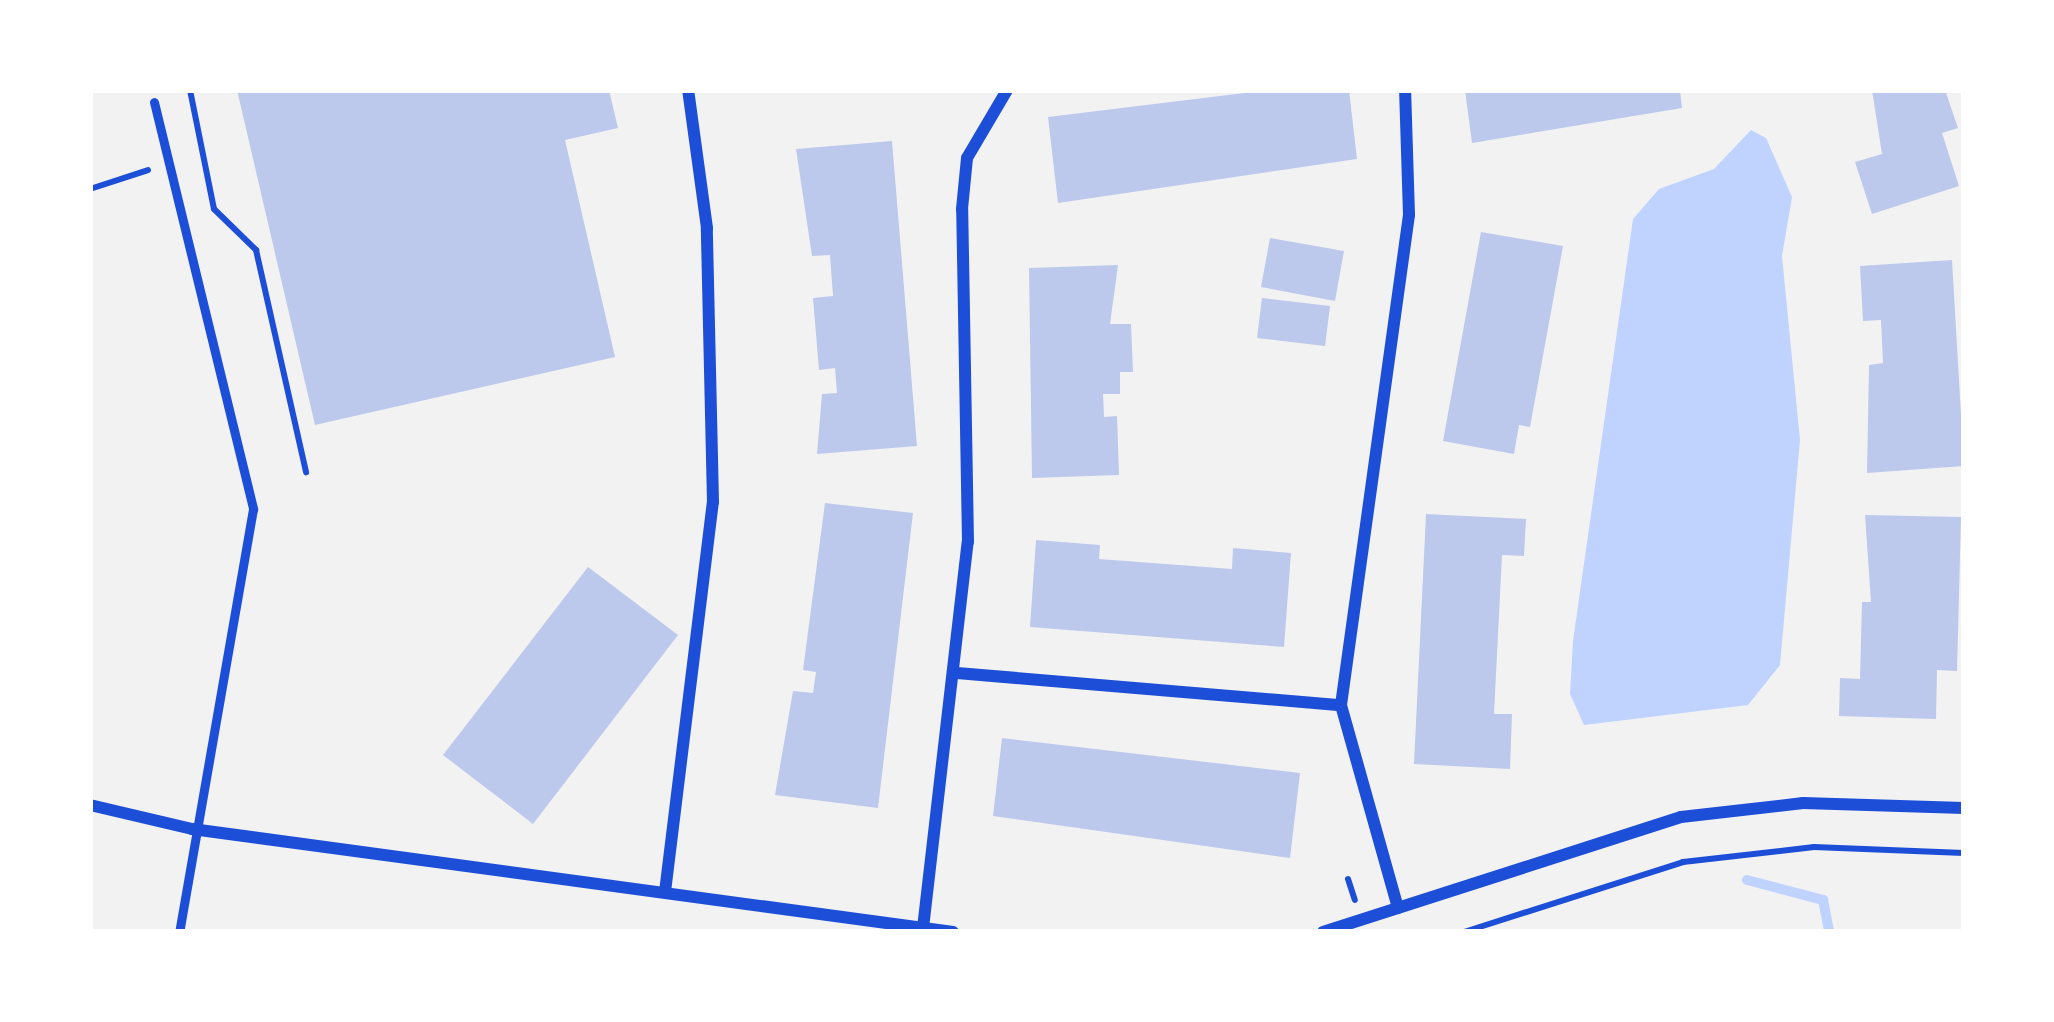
<!DOCTYPE html>
<style>
body{margin:0}
#map{position:relative;width:2054px;height:1022px;overflow:hidden;background:#f2f2f2;font-family:"Source Sans 3",sans-serif}
div>[style]{position:absolute}
.water>*{inset:0;background:#bfd3fe}
.stream>*{height:10px;margin:-5px;padding:0 5px;transform-origin:5px;border-radius:5px;background:#bfd3fe}
.building>*{inset:0;background:#bdc9ec}
.path>*{height:6px;margin:-3px;padding:0 3px;transform-origin:3px;border-radius:3px;background:#1d4ed8}
.service>*{height:9px;margin:-4.5px;padding:0 4.5px;transform-origin:4.5px;border-radius:4.5px;background:#1d4ed8}
.minor>*{height:12px;margin:-6px;padding:0 6px;transform-origin:6px;border-radius:6px;background:#1d4ed8}
span{translate:-50% -50%;white-space:nowrap;text-align:center;line-height:1.15;-webkit-text-stroke:12px #fff;paint-order:stroke}
.frame{position:absolute;inset:0;border:93px solid #fff;pointer-events:none}
</style>
<div id="map">
<div class="water">
<div style="clip-path:polygon(1751px 130px,1766px 138px,1792px 197px,1782px 256px,1800px 440px,1780px 665px,1748px 705px,1584px 725px,1570px 694px,1573px 641px,1633px 219px,1659px 189px,1714px 169px)"></div>
</div>
<div class="stream">
<div style="left:1747px;top:880px;width:79px;rotate:14.7deg"></div>
<div style="left:1823px;top:900px;width:33px;rotate:79deg"></div>
</div>
<div class="building">
<div style="clip-path:polygon(237px 90px,609px 90px,618px 128px,565px 140px,615px 357px,315px 425px)"></div>
<div style="clip-path:polygon(1269px 90px,1349px 90px,1357px 159px,1058px 203px,1048px 117px)"></div>
<div style="clip-path:polygon(1465px 90px,1680px 90px,1682px 108px,1472px 143px)"></div>
<div style="clip-path:polygon(1872px 90px,1945px 90px,1958px 128px,1942px 133px,1959px 186px,1872px 214px,1855px 162px,1882px 154px)"></div>
<div style="clip-path:polygon(892px 141px,917px 446px,817px 454px,822px 394px,837px 393px,835px 368px,819px 370px,813px 298px,833px 296px,830px 255px,812px 256px,796px 149px)"></div>
<div style="clip-path:polygon(1481px 232px,1563px 246px,1530px 427px,1519px 425px,1514px 454px,1443px 441px)"></div>
<div style="clip-path:polygon(1270px 238px,1344px 251px,1335px 301px,1261px 287px)"></div>
<div style="clip-path:polygon(1952px 260px,1964px 466px,1867px 473px,1869px 365px,1883px 363px,1881px 320px,1863px 321px,1860px 266px)"></div>
<div style="clip-path:polygon(1118px 265px,1110px 324px,1131px 324px,1133px 372px,1120px 372px,1120px 394px,1103px 394px,1104px 417px,1117px 416px,1119px 475px,1032px 478px,1029px 268px)"></div>
<div style="clip-path:polygon(1262px 298px,1330px 306px,1325px 346px,1257px 338px)"></div>
<div style="clip-path:polygon(825px 503px,913px 513px,878px 808px,775px 795px,793px 691px,813px 693px,816px 672px,803px 670px)"></div>
<div style="clip-path:polygon(1426px 514px,1526px 519px,1524px 556px,1502px 555px,1494px 714px,1512px 714px,1510px 769px,1414px 764px)"></div>
<div style="clip-path:polygon(1865px 515px,1961px 517px,1957px 671px,1937px 670px,1936px 719px,1839px 716px,1840px 678px,1860px 679px,1862px 602px,1871px 602px)"></div>
<div style="clip-path:polygon(1036px 540px,1100px 545px,1099px 559px,1232px 569px,1233px 548px,1291px 553px,1284px 647px,1030px 627px)"></div>
<div style="clip-path:polygon(588px 567px,678px 635px,533px 824px,443px 755px)"></div>
<div style="clip-path:polygon(1002px 738px,1300px 773px,1290px 858px,993px 816px)"></div>
</div>
<div class="path">
<div style="left:190px;top:90px;width:121px;rotate:78.6deg"></div>
<div style="left:214px;top:209px;width:59px;rotate:44.3deg"></div>
<div style="left:256px;top:250px;width:228px;rotate:77.3deg"></div>
<div style="left:90px;top:189px;width:61px;rotate:-18.1deg"></div>
<div style="left:1348px;top:879px;width:22px;rotate:72deg"></div>
<div style="left:1464px;top:932px;width:230px;rotate:-17.7deg"></div>
<div style="left:1683px;top:862px;width:132px;rotate:-6.5deg"></div>
<div style="left:1814px;top:847px;width:150px;rotate:2.3deg"></div>
</div>
<div class="service">
<div style="left:154px;top:102px;width:419px;rotate:76.3deg"></div>
<div style="left:253px;top:509px;width:429px;rotate:99.9deg"></div>
</div>
<div class="minor">
<div style="left:957px;top:673px;width:385px;rotate:4.8deg"></div>
<div style="left:90px;top:805px;width:105px;rotate:13.2deg"></div>
<div style="left:192px;top:829px;width:768px;rotate:7.71deg"></div>
<div style="left:665px;top:892px;width:393px;rotate:-83deg"></div>
<div style="left:713px;top:502px;width:274px;rotate:-91.3deg"></div>
<div style="left:707px;top:228px;width:139px;rotate:-97.8deg"></div>
<div style="left:1398px;top:908px;width:211px;rotate:-105.7deg"></div>
<div style="left:1341px;top:705px;width:495px;rotate:-82.1deg"></div>
<div style="left:1409px;top:215px;width:125px;rotate:-91.8deg"></div>
<div style="left:923px;top:928px;width:389px;rotate:-83.4deg"></div>
<div style="left:968px;top:542px;width:333px;rotate:-91deg"></div>
<div style="left:962px;top:209px;width:51px;rotate:-84.4deg"></div>
<div style="left:967px;top:158px;width:79px;rotate:-59.5deg"></div>
<div style="left:1323px;top:932px;width:376px;rotate:-17.8deg"></div>
<div style="left:1681px;top:817px;width:123px;rotate:-6.5deg"></div>
<div style="left:1803px;top:803px;width:161px;rotate:1.8deg"></div>
</div>
<div class="frame"></div>
</div>
